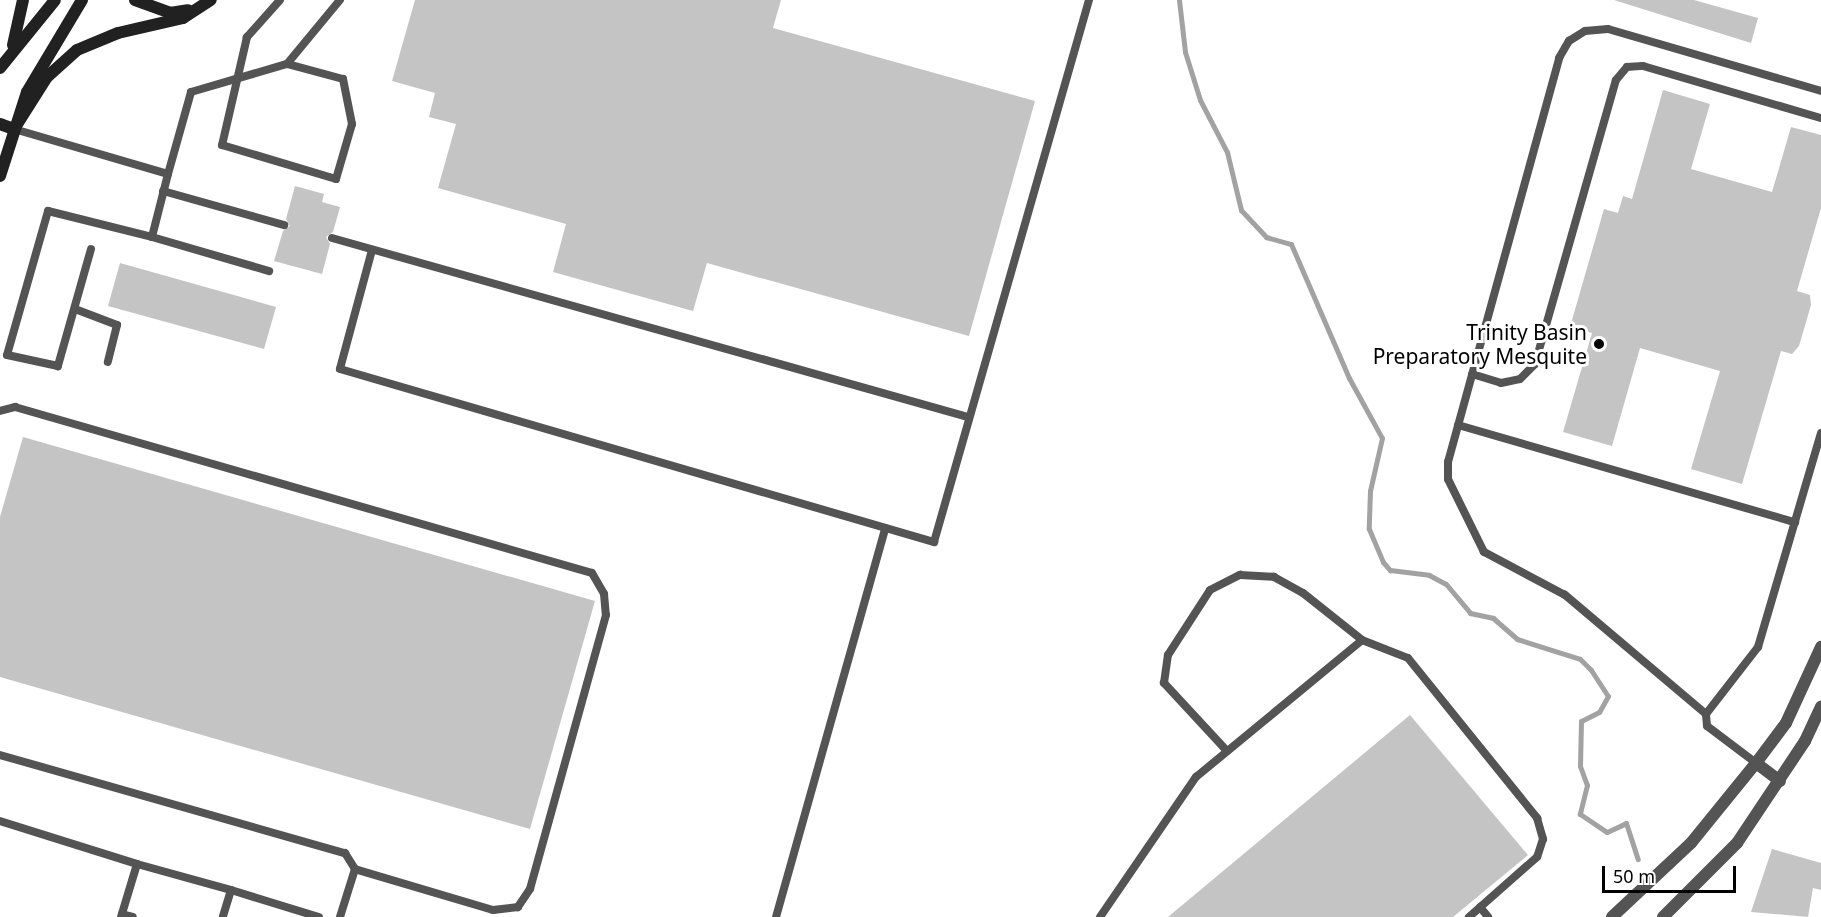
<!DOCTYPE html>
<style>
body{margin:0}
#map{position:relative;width:1821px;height:917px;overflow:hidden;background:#fff;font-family:"Noto Sans",sans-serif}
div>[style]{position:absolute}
.stream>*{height:5px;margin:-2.5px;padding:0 2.5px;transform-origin:2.5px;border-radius:2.5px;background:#a2a2a2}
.building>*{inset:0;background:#c4c4c4}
.service>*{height:8px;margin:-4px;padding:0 4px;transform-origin:4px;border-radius:4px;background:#545454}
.tertiary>*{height:12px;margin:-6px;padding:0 6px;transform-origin:6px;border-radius:6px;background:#545454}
.secondary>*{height:12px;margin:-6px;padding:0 6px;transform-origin:6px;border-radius:6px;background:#212121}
.dots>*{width:16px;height:16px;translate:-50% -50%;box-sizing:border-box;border:3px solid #fff;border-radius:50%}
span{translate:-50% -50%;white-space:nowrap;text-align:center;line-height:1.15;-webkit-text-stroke:6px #fff;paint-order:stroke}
.poi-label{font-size:21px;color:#000}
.right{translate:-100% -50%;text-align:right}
.scale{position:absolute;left:1602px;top:866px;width:134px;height:27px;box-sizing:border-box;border:3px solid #000;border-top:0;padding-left:8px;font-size:18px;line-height:21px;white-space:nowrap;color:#000;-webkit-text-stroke:4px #fff;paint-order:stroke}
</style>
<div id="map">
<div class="stream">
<div style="left:1179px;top:0;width:52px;rotate:83.4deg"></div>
<div style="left:1185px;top:52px;width:50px;rotate:72.6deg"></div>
<div style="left:1200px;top:100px;width:59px;rotate:62.6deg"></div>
<div style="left:1227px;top:152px;width:60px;rotate:76.4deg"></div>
<div style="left:1241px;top:210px;width:37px;rotate:47deg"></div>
<div style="left:1266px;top:237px;width:26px;rotate:16deg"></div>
<div style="left:1291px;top:244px;width:146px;rotate:66.6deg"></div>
<div style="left:1349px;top:378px;width:68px;rotate:61.2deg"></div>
<div style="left:1382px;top:438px;width:54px;rotate:102.8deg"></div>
<div style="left:1370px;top:491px;width:38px;rotate:92deg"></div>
<div style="left:1369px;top:529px;width:36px;rotate:67deg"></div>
<div style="left:1383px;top:562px;width:11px;rotate:49deg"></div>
<div style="left:1390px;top:570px;width:39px;rotate:7deg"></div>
<div style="left:1429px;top:575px;width:19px;rotate:28deg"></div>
<div style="left:1446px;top:584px;width:38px;rotate:50deg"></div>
<div style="left:1470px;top:613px;width:24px;rotate:12deg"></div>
<div style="left:1493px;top:618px;width:32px;rotate:41deg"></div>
<div style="left:1517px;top:639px;width:66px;rotate:17.6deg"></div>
<div style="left:1580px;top:659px;width:16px;rotate:45deg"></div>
<div style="left:1591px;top:670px;width:31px;rotate:57deg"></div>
<div style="left:1608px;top:696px;width:18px;rotate:119deg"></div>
<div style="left:1599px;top:712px;width:20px;rotate:153deg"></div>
<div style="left:1581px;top:721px;width:45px;rotate:91.3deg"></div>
<div style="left:1580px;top:766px;width:20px;rotate:70deg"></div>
<div style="left:1587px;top:785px;width:30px;rotate:104deg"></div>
<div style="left:1580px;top:814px;width:32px;rotate:34deg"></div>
<div style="left:1607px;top:832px;width:21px;rotate:-25deg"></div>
<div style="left:1626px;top:823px;width:38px;rotate:72deg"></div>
</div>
<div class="building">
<div style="clip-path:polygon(415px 0,781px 0,773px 28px,1035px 101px,969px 336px,707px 263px,693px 311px,553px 272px,566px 224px,438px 188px,456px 124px,429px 117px,435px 93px,392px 81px)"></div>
<div style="clip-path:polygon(1614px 0,1694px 0,1758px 18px,1751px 43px)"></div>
<div style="clip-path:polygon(1663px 90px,1710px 104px,1691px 169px,1772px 192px,1791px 127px,1821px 135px,1821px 208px,1797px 291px,1810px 295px,1811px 305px,1799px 346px,1792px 354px,1781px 351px,1742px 484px,1691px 469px,1720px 371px,1640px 348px,1612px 446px,1563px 432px,1592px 333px,1570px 327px,1604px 209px,1618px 213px,1623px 196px,1632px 199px)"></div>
<div style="clip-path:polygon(295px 186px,324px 194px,322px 202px,340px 207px,333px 232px,326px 237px,330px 244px,322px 274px,274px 261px,283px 231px,290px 226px,286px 219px)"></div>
<div style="clip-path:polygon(120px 263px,276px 307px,264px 349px,108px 306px)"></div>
<div style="clip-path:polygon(23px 437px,595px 601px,530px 829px,0 677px,0 517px)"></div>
<div style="clip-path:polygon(1410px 715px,1528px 855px,1453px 917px,1168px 917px)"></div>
<div style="clip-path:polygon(1772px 849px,1821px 863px,1821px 890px,1813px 888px,1808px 917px,1751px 912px)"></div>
</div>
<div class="service">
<div style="left:280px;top:0;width:50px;rotate:131.7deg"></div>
<div style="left:247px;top:37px;width:111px;rotate:103deg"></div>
<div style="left:222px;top:145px;width:119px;rotate:16.6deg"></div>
<div style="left:336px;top:179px;width:57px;rotate:-73.8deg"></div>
<div style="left:352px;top:124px;width:46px;rotate:-101.3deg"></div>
<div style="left:343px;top:79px;width:58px;rotate:-165deg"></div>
<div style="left:14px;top:129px;width:160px;rotate:16.3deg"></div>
<div style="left:168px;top:174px;width:85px;rotate:-74.3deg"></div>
<div style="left:191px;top:92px;width:100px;rotate:-16.3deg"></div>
<div style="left:287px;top:64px;width:83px;rotate:-50.4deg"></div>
<div style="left:168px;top:174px;width:65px;rotate:104.3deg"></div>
<div style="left:152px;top:237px;width:122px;rotate:16.2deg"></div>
<div style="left:163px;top:191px;width:126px;rotate:15.7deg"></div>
<div style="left:332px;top:238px;width:661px;rotate:15.72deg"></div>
<div style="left:91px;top:249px;width:122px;rotate:105.8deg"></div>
<div style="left:58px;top:366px;width:52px;rotate:-167.8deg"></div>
<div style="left:7px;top:355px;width:150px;rotate:-74.1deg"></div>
<div style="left:48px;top:211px;width:107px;rotate:14deg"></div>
<div style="left:372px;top:250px;width:123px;rotate:105.1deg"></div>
<div style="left:340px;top:369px;width:619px;rotate:16.24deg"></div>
<div style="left:934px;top:542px;width:564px;rotate:-74.04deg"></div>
<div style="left:75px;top:309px;width:45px;rotate:20.9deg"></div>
<div style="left:117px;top:325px;width:38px;rotate:104deg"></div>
<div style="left:1472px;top:374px;width:30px;rotate:17deg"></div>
<div style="left:1501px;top:383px;width:19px;rotate:-12deg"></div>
<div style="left:1520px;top:379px;width:21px;rotate:-45deg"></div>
<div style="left:1535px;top:364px;width:295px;rotate:-74.1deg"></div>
<div style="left:1616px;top:80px;width:17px;rotate:-50deg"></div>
<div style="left:1627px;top:67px;width:16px;rotate:-4deg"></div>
<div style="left:1643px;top:66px;width:185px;rotate:16.3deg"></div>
<div style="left:0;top:411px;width:16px;rotate:-15deg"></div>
<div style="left:15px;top:407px;width:600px;rotate:16.05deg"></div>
<div style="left:592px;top:573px;width:24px;rotate:60deg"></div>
<div style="left:604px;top:594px;width:21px;rotate:85deg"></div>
<div style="left:606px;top:615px;width:284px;rotate:105.5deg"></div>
<div style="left:530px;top:889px;width:22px;rotate:124deg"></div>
<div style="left:518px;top:907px;width:25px;rotate:173deg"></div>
<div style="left:493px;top:910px;width:144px;rotate:-163.5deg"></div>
<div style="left:1458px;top:425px;width:351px;rotate:16.1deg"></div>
<div style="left:1706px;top:714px;width:185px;rotate:-139.8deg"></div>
<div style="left:1565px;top:595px;width:92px;rotate:-152deg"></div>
<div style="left:1484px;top:552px;width:81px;rotate:-116.3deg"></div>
<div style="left:1448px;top:479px;width:17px;rotate:-90deg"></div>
<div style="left:1448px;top:462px;width:419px;rotate:-74.6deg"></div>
<div style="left:1559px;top:58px;width:20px;rotate:-60deg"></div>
<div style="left:1569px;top:41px;width:19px;rotate:-32deg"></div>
<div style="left:1585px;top:31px;width:23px;rotate:-5deg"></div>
<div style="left:1608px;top:29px;width:222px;rotate:16.2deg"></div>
<div style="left:1227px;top:751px;width:93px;rotate:-132.8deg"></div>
<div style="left:1164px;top:683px;width:28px;rotate:-82deg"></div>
<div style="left:1168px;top:655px;width:77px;rotate:-57.1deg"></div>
<div style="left:1210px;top:590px;width:34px;rotate:-27deg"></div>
<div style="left:1240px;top:575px;width:34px;rotate:3deg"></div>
<div style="left:1274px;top:577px;width:33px;rotate:29deg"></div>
<div style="left:1303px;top:593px;width:75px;rotate:38.5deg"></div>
<div style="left:0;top:755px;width:359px;rotate:15.9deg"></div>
<div style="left:345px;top:853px;width:19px;rotate:58deg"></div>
<div style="left:355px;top:869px;width:50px;rotate:107.4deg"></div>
<div style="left:1756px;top:763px;width:61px;rotate:-142.9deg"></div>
<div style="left:1707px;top:726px;width:12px;rotate:-95deg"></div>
<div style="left:1706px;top:714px;width:85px;rotate:-52.2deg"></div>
<div style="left:1758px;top:647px;width:223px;rotate:-73.6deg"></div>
<div style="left:0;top:821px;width:144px;rotate:17.4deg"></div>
<div style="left:137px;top:864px;width:55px;rotate:106.8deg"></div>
<div style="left:137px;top:864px;width:98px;rotate:15.5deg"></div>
<div style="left:231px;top:890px;width:28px;rotate:107deg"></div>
<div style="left:231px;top:890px;width:92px;rotate:17.1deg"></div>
<div style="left:1480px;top:907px;width:13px;rotate:51deg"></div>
<div style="left:122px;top:914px;width:11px;rotate:15deg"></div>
<div style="left:776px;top:917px;width:404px;rotate:-74.3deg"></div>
<div style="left:1100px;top:917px;width:170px;rotate:-55.6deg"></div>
<div style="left:1196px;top:777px;width:215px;rotate:-39.5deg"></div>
<div style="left:1362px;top:640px;width:49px;rotate:21.4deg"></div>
<div style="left:1408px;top:658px;width:206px;rotate:51.1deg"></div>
<div style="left:1537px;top:818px;width:22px;rotate:74deg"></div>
<div style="left:1543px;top:839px;width:19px;rotate:108deg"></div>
<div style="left:1537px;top:857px;width:91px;rotate:138.6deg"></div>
</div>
<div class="tertiary">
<div style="left:1756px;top:763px;width:30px;rotate:37deg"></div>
<div style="left:1612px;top:917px;width:108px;rotate:-43.1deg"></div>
<div style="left:1691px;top:843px;width:103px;rotate:-50.9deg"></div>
<div style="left:1756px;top:763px;width:50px;rotate:-53.1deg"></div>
<div style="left:1786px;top:723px;width:84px;rotate:-65.3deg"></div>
<div style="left:1663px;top:917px;width:105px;rotate:-45deg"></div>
<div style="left:1737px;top:843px;width:123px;rotate:-56.3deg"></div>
<div style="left:1805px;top:741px;width:38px;rotate:-65deg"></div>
</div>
<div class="secondary">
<div style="left:135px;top:0;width:37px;rotate:20deg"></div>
<div style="left:170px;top:13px;width:18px;rotate:-9deg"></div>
<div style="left:13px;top:45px;width:46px;rotate:-77.5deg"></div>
<div style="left:0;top:68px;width:87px;rotate:-51deg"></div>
<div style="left:0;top:124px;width:15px;rotate:20deg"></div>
<div style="left:14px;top:129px;width:62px;rotate:-57.6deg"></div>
<div style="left:47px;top:77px;width:40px;rotate:-42deg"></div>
<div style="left:77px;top:50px;width:44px;rotate:-22.5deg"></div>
<div style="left:118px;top:33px;width:67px;rotate:-13deg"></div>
<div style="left:183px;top:18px;width:33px;rotate:-33deg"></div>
<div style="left:0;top:176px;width:88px;rotate:-72.2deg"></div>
<div style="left:27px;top:92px;width:107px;rotate:-59.1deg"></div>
</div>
<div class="dots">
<div style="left:1599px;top:344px;background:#000"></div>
</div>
<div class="poi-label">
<span class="right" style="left:1587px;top:344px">Trinity Basin<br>Preparatory Mesquite</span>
</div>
<div class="scale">50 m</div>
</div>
